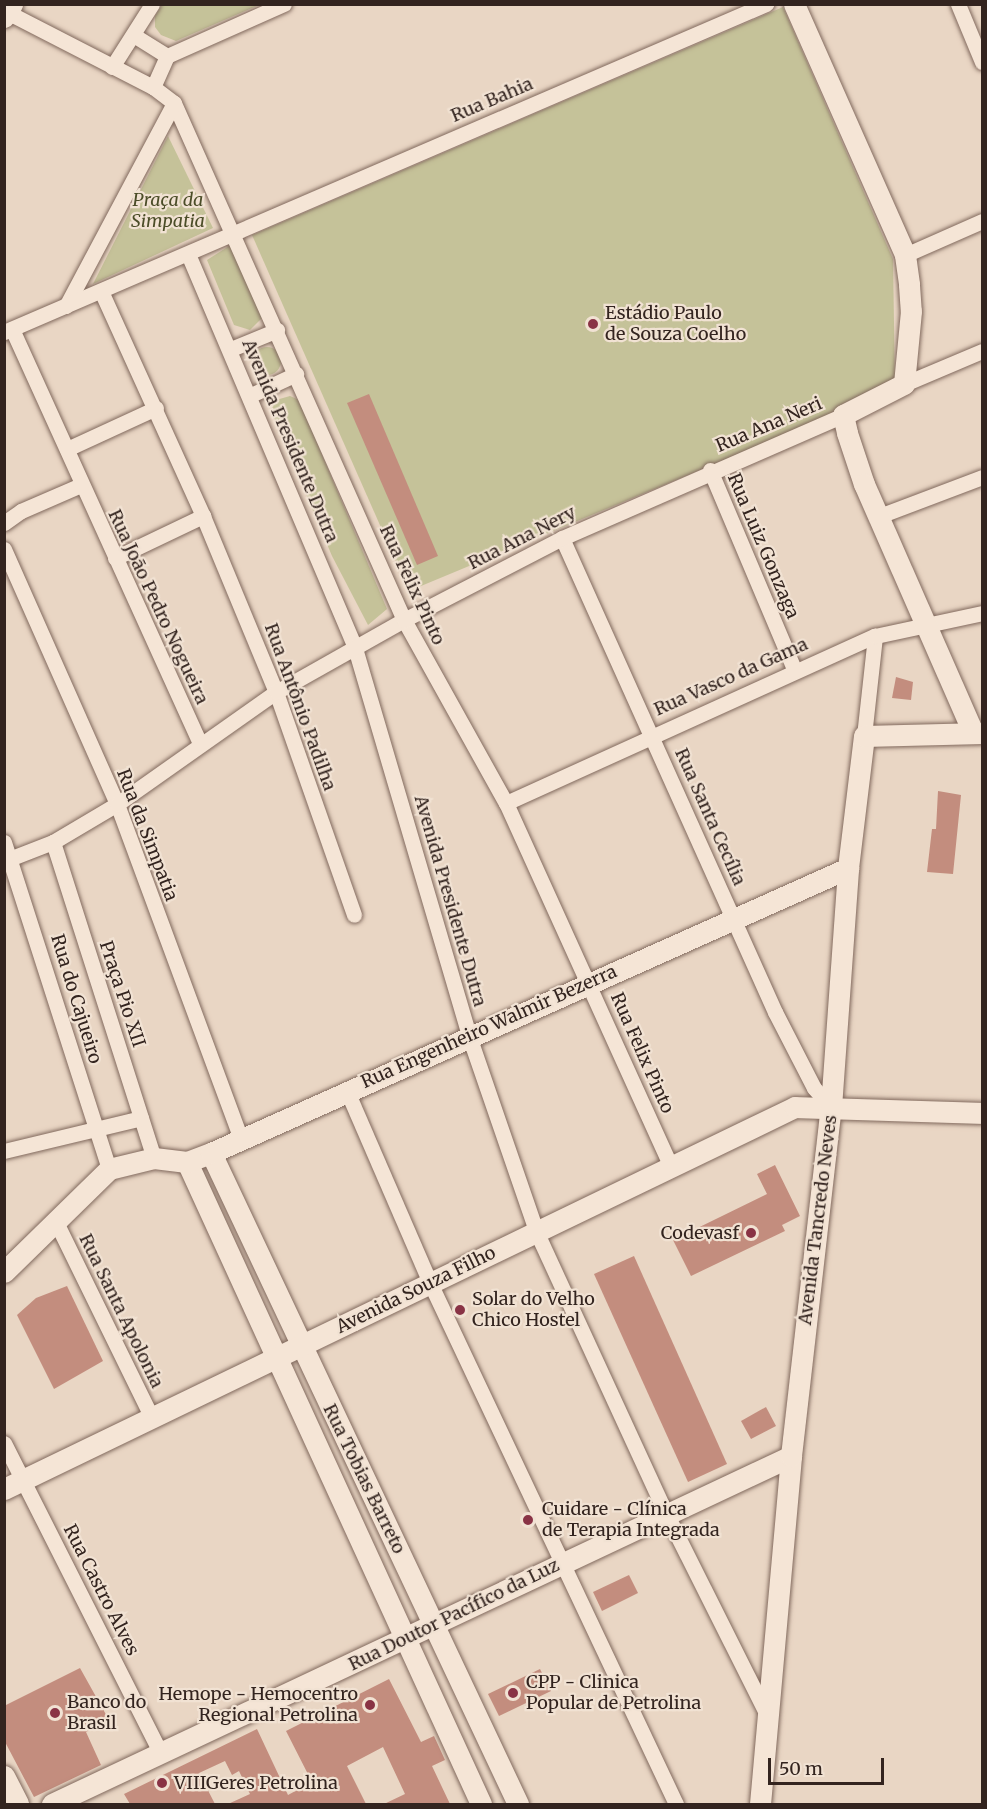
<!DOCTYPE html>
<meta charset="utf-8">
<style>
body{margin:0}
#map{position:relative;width:987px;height:1809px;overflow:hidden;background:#e9d6c4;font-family:Merriweather,serif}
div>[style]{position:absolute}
.green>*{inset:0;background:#c5c299}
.round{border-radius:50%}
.building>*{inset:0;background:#c38d7e}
.roads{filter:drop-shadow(0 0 2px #81695d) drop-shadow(0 0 2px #81695d)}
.street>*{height:15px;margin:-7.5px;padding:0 7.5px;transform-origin:7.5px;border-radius:7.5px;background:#f5e5d6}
.secondary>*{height:21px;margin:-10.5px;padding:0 10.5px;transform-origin:10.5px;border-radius:10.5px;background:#f5e5d6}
.dots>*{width:16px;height:16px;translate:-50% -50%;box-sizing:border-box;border:3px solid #f1e2d3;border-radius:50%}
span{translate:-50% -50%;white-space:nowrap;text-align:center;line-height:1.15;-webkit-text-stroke:4.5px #f1e2d3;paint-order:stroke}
.street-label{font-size:18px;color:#33241f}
.park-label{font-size:18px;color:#4b4d28;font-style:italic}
.poi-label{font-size:18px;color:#33241f}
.left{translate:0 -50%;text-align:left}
.right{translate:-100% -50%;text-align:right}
.frame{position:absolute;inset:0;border:6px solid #33241f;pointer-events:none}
.scale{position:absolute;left:768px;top:1758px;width:116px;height:27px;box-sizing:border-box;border:3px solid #33241f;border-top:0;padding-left:8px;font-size:18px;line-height:21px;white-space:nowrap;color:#33241f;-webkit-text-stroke:4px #f1e2d3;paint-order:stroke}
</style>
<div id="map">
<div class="green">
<div style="clip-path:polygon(162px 5px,162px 4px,259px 5px,176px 41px,161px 35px,155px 27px,155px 16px)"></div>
<div style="clip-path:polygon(783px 7px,893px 259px,895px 389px,409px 591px,252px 235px)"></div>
<div style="clip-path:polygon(168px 136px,213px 228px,93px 284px)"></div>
<div style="clip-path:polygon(229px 246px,234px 248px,262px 318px,250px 330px,234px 325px,207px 260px)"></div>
<div class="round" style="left:253px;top:347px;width:28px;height:28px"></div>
<div style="clip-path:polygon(290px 396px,299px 400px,387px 609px,368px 625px,332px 556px,271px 410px,276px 400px)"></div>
</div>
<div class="building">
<div style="clip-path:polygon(369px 394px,438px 556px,417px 565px,347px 403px)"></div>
<div style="clip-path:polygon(896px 677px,913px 682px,911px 700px,892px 698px)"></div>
<div style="clip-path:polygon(938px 791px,961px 795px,953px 874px,927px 872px,932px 829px,936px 829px)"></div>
<div style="clip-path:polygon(775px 1165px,800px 1216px,782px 1225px,785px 1231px,691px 1276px,673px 1240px,767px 1194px,757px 1174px)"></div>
<div style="clip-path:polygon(634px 1256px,727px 1464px,688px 1482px,594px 1274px)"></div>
<div style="clip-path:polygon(67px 1286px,103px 1361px,54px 1389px,17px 1315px,36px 1298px)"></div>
<div style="clip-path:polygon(766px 1407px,776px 1426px,751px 1439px,741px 1421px)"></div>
<div style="clip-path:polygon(629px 1575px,638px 1593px,602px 1611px,593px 1592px)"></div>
<div style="clip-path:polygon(80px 1668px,109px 1720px,86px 1732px,101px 1765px,34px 1797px,4px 1740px,4px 1706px)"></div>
<div style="clip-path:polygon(540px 1669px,551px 1691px,499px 1716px,488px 1694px)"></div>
<div style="clip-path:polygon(389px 1679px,421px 1742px,434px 1736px,445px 1760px,432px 1766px,450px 1804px,384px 1804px,405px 1794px,383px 1747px,347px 1766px,366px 1804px,228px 1804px,250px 1794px,239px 1771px,232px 1775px,225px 1761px,199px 1773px,215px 1804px,130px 1804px,124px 1794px,257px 1729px,288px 1795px,312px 1782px,286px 1731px)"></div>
</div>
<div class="roads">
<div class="street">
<div style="left:958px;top:4px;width:63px;rotate:67.5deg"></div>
<div style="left:7px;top:12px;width:164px;rotate:27.2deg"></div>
<div style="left:135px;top:36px;width:38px;rotate:32deg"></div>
<div style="left:167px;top:56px;width:34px;rotate:114deg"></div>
<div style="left:153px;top:87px;width:26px;rotate:37deg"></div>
<div style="left:174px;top:103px;width:566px;rotate:66.02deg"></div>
<div style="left:404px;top:620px;width:210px;rotate:60.9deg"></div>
<div style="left:506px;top:803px;width:399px;rotate:65.6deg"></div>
<div style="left:167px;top:56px;width:128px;rotate:-24deg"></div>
<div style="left:112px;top:67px;width:75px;rotate:-57.6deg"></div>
<div style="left:188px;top:254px;width:428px;rotate:67deg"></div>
<div style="left:355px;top:648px;width:404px;rotate:73.6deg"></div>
<div style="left:469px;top:1036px;width:206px;rotate:71deg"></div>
<div style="left:536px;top:1231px;width:311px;rotate:65.3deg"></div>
<div style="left:666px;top:1513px;width:226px;rotate:63.4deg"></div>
<div style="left:905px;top:255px;width:84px;rotate:-23.8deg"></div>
<div style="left:101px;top:291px;width:247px;rotate:65.6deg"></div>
<div style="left:203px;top:516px;width:191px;rotate:67.5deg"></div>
<div style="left:276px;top:692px;width:236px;rotate:70.7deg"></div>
<div style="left:66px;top:306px;width:230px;rotate:-62deg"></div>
<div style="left:12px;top:329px;width:456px;rotate:65.6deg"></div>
<div style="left:4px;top:332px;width:830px;rotate:-23.29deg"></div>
<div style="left:231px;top:349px;width:50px;rotate:-22.4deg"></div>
<div style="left:904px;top:384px;width:85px;rotate:-22.9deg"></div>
<div style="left:251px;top:395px;width:50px;rotate:-25deg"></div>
<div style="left:67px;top:449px;width:98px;rotate:-24.7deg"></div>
<div style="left:710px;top:470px;width:216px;rotate:67.1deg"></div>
<div style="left:879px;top:516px;width:110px;rotate:-20.7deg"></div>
<div style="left:4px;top:523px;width:21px;rotate:-35deg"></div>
<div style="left:21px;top:511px;width:65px;rotate:-23.4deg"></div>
<div style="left:562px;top:538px;width:520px;rotate:65.8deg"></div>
<div style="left:775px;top:1012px;width:85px;rotate:62.8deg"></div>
<div style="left:814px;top:1088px;width:25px;rotate:48deg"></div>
<div style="left:4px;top:549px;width:279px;rotate:66.1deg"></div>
<div style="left:117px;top:804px;width:358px;rotate:69.7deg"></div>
<div style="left:115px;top:558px;width:98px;rotate:-25.5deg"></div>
<div style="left:864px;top:736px;width:101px;rotate:-83.7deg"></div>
<div style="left:506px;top:803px;width:405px;rotate:-24.4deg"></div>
<div style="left:875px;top:636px;width:109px;rotate:-12.1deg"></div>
<div style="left:4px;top:842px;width:343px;rotate:72.2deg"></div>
<div style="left:53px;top:842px;width:332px;rotate:72.3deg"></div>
<div style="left:4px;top:861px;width:53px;rotate:-21.2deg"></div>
<div style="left:53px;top:842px;width:74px;rotate:-30.7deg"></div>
<div style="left:117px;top:804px;width:194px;rotate:-35.2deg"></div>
<div style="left:276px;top:692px;width:147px;rotate:-29.4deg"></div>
<div style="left:404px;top:620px;width:178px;rotate:-27.4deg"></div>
<div style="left:562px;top:538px;width:307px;rotate:-23.6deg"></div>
<div style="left:347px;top:1091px;width:211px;rotate:66.6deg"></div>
<div style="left:431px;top:1285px;width:574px;rotate:64.73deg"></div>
<div style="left:4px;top:1151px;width:141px;rotate:-13.5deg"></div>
<div style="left:56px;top:1222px;width:216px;rotate:63.9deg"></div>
<div style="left:4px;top:1443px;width:348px;rotate:63.2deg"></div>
</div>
<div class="secondary">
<div style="left:794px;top:4px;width:274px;rotate:66.1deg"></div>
<div style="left:905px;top:255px;width:30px;rotate:82deg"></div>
<div style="left:909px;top:285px;width:26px;rotate:86deg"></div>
<div style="left:911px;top:311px;width:73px;rotate:95.5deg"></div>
<div style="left:904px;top:384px;width:68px;rotate:153.1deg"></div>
<div style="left:843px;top:415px;width:18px;rotate:77deg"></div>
<div style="left:847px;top:433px;width:54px;rotate:71.6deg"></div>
<div style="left:864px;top:484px;width:271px;rotate:66.3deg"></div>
<div style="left:4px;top:17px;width:15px;rotate:-58deg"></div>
<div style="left:211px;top:1153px;width:720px;rotate:64.75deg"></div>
<div style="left:187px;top:1162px;width:706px;rotate:65.39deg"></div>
<div style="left:4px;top:1272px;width:147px;rotate:-44.4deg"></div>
<div style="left:109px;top:1169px;width:46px;rotate:-13.7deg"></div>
<div style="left:154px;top:1158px;width:33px;rotate:7deg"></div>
<div style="left:187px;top:1162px;width:26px;rotate:-21deg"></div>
<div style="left:211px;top:1153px;width:698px;rotate:-24.1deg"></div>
<div style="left:4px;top:1489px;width:878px;rotate:-25.78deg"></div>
<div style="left:795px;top:1107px;width:187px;rotate:1.8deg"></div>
<div style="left:4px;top:1776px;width:31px;rotate:63deg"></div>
<div style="left:52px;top:1804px;width:817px;rotate:-25.22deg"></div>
<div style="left:760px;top:1804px;width:349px;rotate:-84.9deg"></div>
<div style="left:791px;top:1456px;width:351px;rotate:-83.5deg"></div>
<div style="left:831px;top:1107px;width:240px;rotate:-85.9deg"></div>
<div style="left:848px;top:868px;width:133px;rotate:-83.1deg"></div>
<div style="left:864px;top:736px;width:118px;rotate:-1.5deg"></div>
</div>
</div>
<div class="dots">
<div style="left:593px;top:324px;background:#893345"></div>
<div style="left:751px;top:1233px;background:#893345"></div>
<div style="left:460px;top:1310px;background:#893345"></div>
<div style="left:528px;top:1520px;background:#893345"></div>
<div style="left:513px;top:1693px;background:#893345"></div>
<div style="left:370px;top:1705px;background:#893345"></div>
<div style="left:55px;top:1713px;background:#893345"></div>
<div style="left:162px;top:1783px;background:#893345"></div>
</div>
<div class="street-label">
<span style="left:492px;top:100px;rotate:-23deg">Rua Bahia</span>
<span style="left:769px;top:425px;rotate:-23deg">Rua Ana Neri</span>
<span style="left:290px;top:441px;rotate:67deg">Avenida Presidente Dutra</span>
<span style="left:522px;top:538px;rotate:-27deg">Rua Ana Nery</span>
<span style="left:763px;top:546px;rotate:67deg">Rua Luiz Gonzaga</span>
<span style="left:412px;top:585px;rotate:65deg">Rua Felix Pinto</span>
<span style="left:158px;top:607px;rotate:65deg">Rua João Pedro Nogueira</span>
<span style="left:731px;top:677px;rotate:-24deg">Rua Vasco da Gama</span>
<span style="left:300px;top:707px;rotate:70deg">Rua Antônio Padilha</span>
<span style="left:710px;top:817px;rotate:66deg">Rua Santa Cecília</span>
<span style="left:147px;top:835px;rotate:69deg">Rua da Simpatia</span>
<span style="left:450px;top:901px;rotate:74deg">Avenida Presidente Dutra</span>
<span style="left:122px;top:994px;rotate:72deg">Praça Pio XII</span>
<span style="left:76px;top:999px;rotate:73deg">Rua do Cajueiro</span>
<span style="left:489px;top:1027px;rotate:-24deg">Rua Engenheiro Walmir Bezerra</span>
<span style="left:642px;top:1053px;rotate:66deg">Rua Felix Pinto</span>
<span style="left:818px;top:1220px;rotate:-83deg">Avenida Tancredo Neves</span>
<span style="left:416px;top:1290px;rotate:-26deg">Avenida Souza Filho</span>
<span style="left:121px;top:1311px;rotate:64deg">Rua Santa Apolonia</span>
<span style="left:364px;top:1479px;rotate:64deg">Rua Tobias Barreto</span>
<span style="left:101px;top:1590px;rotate:63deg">Rua Castro Alves</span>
<span style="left:454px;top:1615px;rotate:-26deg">Rua Doutor Pacífico da Luz</span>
</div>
<div class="park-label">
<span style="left:168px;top:211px">Praça da<br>Simpatia</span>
</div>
<div class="poi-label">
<span class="left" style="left:605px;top:324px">Estádio Paulo<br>de Souza Coelho</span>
<span class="right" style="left:739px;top:1233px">Codevasf</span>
<span class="left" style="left:472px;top:1310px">Solar do Velho<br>Chico Hostel</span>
<span class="left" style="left:542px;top:1520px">Cuidare - Clínica<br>de Terapia Integrada</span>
<span class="left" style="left:526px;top:1693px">CPP - Clinica<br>Popular de Petrolina</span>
<span class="right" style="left:358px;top:1705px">Hemope - Hemocentro<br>Regional Petrolina</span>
<span class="left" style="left:67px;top:1713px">Banco do<br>Brasil</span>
<span class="left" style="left:174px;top:1783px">VIIIGeres Petrolina</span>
</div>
<div class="frame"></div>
<div class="scale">50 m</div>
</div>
